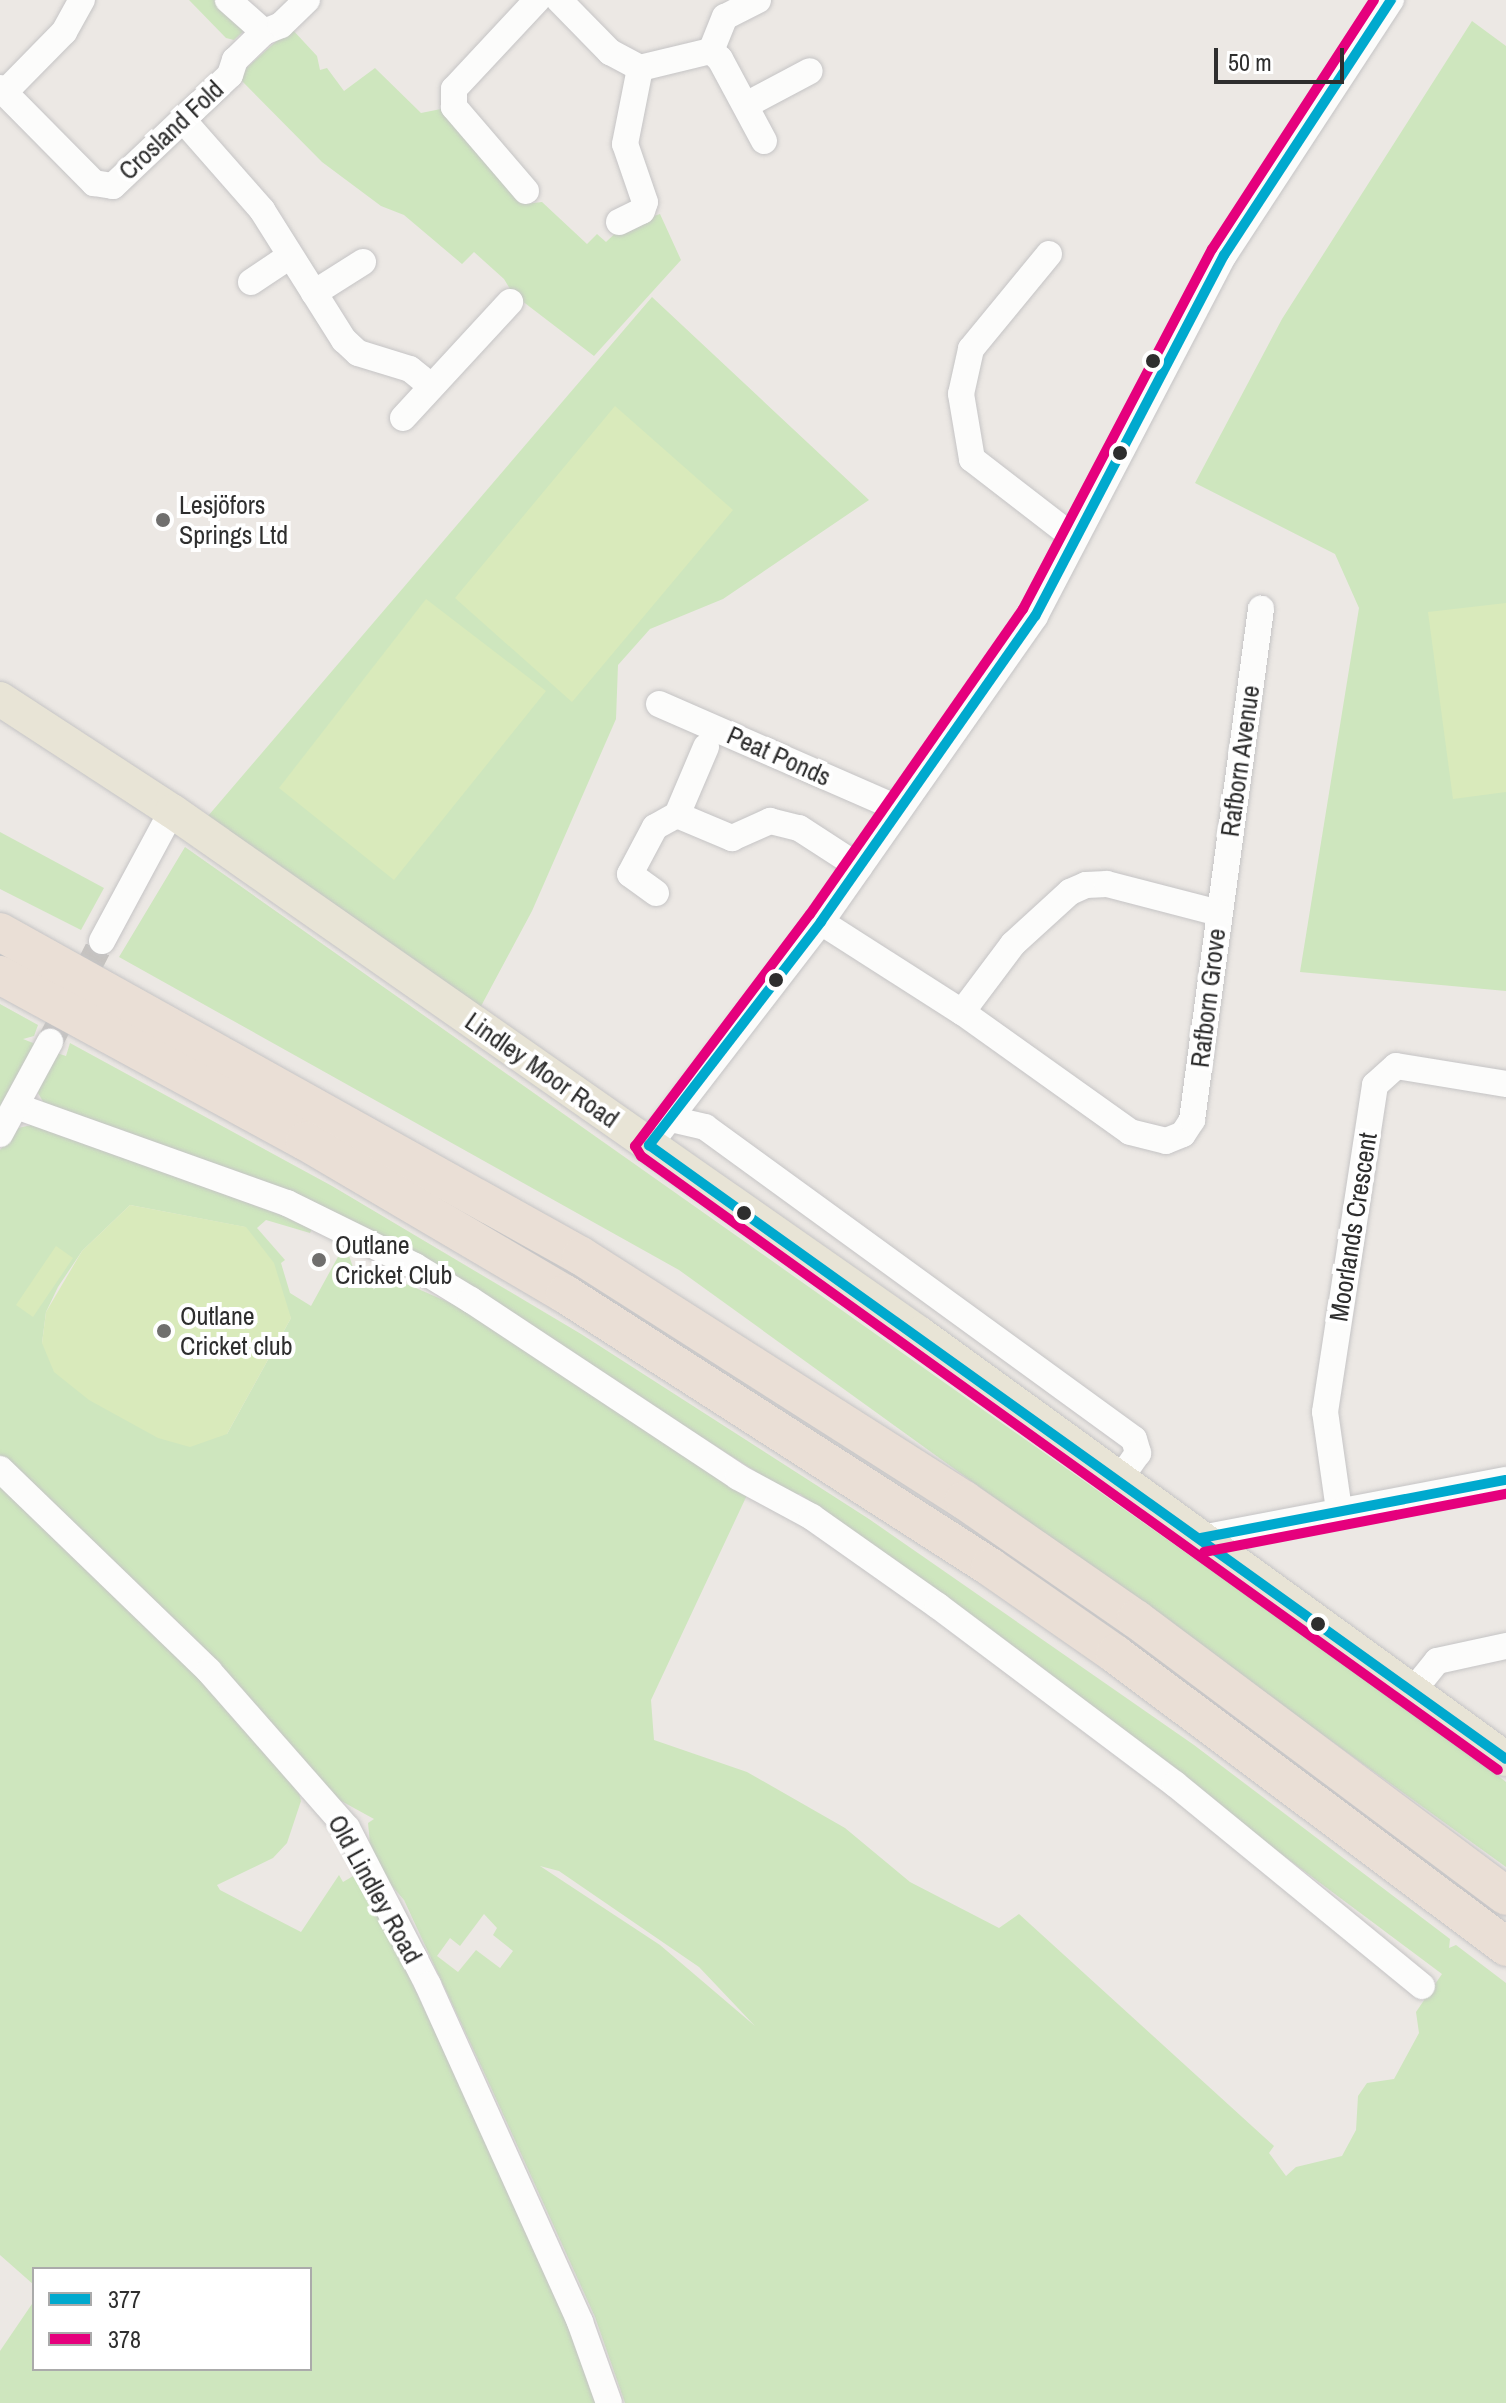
<!DOCTYPE html>
<meta charset="utf-8">
<style>
body{margin:0}
#map{position:relative;width:1506px;height:2403px;overflow:hidden;background:#ece8e4;font-family:"Archivo Narrow",sans-serif}
div>[style]{position:absolute}
.green>*{inset:0;background:#cee6be}
.pitch>*{inset:0;background:#d9eabb}
.minor-tunnel>*{height:26px;margin-top:-13px;transform-origin:0;background:repeating-linear-gradient(90deg,#c6c3c0 0 26px,transparent 0 39px)}
.roads{filter:drop-shadow(0 0 2px #c5c4c5) drop-shadow(0 0 2px #c5c4c5)}
.minor>*{height:26px;margin:-13px;padding:0 13px;transform-origin:13px;border-radius:13px;background:#fcfcfb}
.major>*{height:34px;margin:-17px;padding:0 17px;transform-origin:17px;border-radius:17px;background:#e8e4d6}
.highway>*{height:38px;margin:-19px;padding:0 19px;transform-origin:19px;border-radius:19px;background:#eadfd6}
.bus-1>*{height:10px;margin:-5px;padding:0 5px;transform-origin:5px;border-radius:5px;background:#00a9ce}
.bus-2>*{height:10px;margin:-5px;padding:0 5px;transform-origin:5px;border-radius:5px;background:#e5007d}
.dots>*{width:22px;height:22px;translate:-50% -50%;box-sizing:border-box;border:4px solid #fff;border-radius:50%}
span{translate:-50% -50%;white-space:nowrap;text-align:center;line-height:1.15;-webkit-text-stroke:8px #fff;paint-order:stroke}
.street-label{font-size:26px;color:#2e2e2e}
.poi-label{font-size:26px;color:#2e2e2e}
.left{translate:0 -50%;text-align:left}
.legend{position:absolute;left:32px;top:2267px;width:280px;height:104px;box-sizing:border-box;background:#fff;border:2px solid #ababab;margin:0;padding:10px 14px;list-style:none;font-size:24px;color:#2e2e2e}
.legend li{display:flex;align-items:center;gap:16px;height:40px}
.legend b{width:40px;border:2px solid #ababab}
.scale{position:absolute;left:1214px;top:48px;width:130px;height:36px;box-sizing:border-box;border:4px solid #2e2e2e;border-top:0;padding-left:10px;font-size:24px;line-height:28px;white-space:nowrap;color:#2e2e2e;-webkit-text-stroke:6px #fff;paint-order:stroke}
</style>
<div id="map">
<div class="green">
<div style="clip-path:polygon(189px 0,218px 0,250px 25px,234px 40px,226px 38px)"></div>
<div style="clip-path:polygon(1472px 21px,1506px 46px,1506px 991px,1300px 972px,1359px 608px,1335px 554px,1195px 483px,1282px 319px)"></div>
<div style="clip-path:polygon(291px 28px,317px 56px,320px 70px,327px 68px,344px 91px,375px 68px,421px 113px,441px 109px,524px 204px,542px 202px,587px 244px,597px 234px,606px 242px,623px 226px,660px 214px,681px 260px,594px 356px,513px 294px,504px 279px,474px 252px,462px 264px,404px 215px,381px 206px,322px 162px,242px 81px,241px 73px)"></div>
<div style="clip-path:polygon(652px 297px,869px 500px,723px 599px,650px 629px,618px 665px,616px 719px,532px 911px,480px 1008px,202px 823px)"></div>
<div style="clip-path:polygon(0 832px,104px 888px,81px 930px,0 889px)"></div>
<div style="clip-path:polygon(185px 847px,1467px 1751px,1506px 1782px,1506px 1867px,679px 1270px,119px 957px)"></div>
<div style="clip-path:polygon(0 1004px,38px 1025px,34px 1036px,23px 1039px,38px 1045px,0 1118px)"></div>
<div style="clip-path:polygon(evenodd,70px 1043px,332px 1186px,581px 1334px,869px 1519px,1194px 1745px,1450px 1939px,1449px 1948px,1456px 1945px,1506px 1983px,1506px 2403px,625px 2403px,595px 2317px,488px 2081px,404px 1900px,386px 1879px,370px 1844px,368px 1823px,374px 1819px,334px 1797px,0 1457px,0 1150px,18px 1128px,36px 1124px,313px 1227px,310px 1233px,266px 1220px,257px 1228px,285px 1260px,281px 1263px,290px 1293px,311px 1306px,345px 1244px,355px 1273px,409px 1285px,471px 1312px,748px 1493px,651px 1700px,654px 1740px,747px 1772px,845px 1828px,910px 1882px,999px 1928px,1019px 1914px,1274px 2146px,1269px 2153px,1286px 2176px,1296px 2167px,1342px 2156px,1356px 2130px,1358px 2096px,1367px 2083px,1394px 2079px,1419px 2033px,1416px 2012px,1442px 1974px,800px 1494px,783px 1495px,763px 1483px,755px 1471px,414px 1255px,45px 1105px,38px 1093px,41px 1080px,57px 1053px,66px 1056px,70px 1043px,130px 1205px,245px 1227px,291px 1318px,227px 1434px,42px 1343px,46px 1312px,58px 1287px,82px 1251px,130px 1205px,70px 1043px,540px 1866px,559px 1871px,699px 1967px,755px 2026px,660px 1945px,540px 1866px,70px 1043px,484px 1914px,497px 1928px,493px 1935px,513px 1951px,500px 1968px,476px 1950px,458px 1972px,437px 1956px,450px 1938px,460px 1946px,484px 1914px)"></div>
<div style="clip-path:polygon(0 1476px,148px 1622px,297px 1784px,301px 1801px,287px 1843px,273px 1858px,217px 1885px,220px 1890px,301px 1932px,339px 1875px,343px 1882px,360px 1872px,526px 2226px,600px 2403px,0 2403px,0 2351px,34px 2301px,34px 2369px,310px 2369px,310px 2269px,34px 2269px,34px 2285px,0 2255px)"></div>
</div>
<div class="pitch">
<div style="clip-path:polygon(615px 406px,733px 510px,572px 702px,455px 598px)"></div>
<div style="clip-path:polygon(426px 599px,546px 691px,394px 880px,279px 788px)"></div>
<div style="clip-path:polygon(1506px 603px,1506px 792px,1453px 799px,1428px 612px)"></div>
<div style="clip-path:polygon(130px 1205px,246px 1227px,274px 1263px,291px 1318px,227px 1434px,190px 1447px,158px 1438px,89px 1400px,54px 1372px,42px 1343px,46px 1312px,82px 1251px)"></div>
<div style="clip-path:polygon(56px 1246px,73px 1258px,33px 1317px,16px 1305px)"></div>
</div>
<div class="minor-tunnel">
<div style="left:50px;top:1042px;width:114px;rotate:-62.8deg"></div>
</div>
<div class="roads">
<div class="minor">
<div style="left:228px;top:0;width:48px;rotate:41.6deg"></div>
<div style="left:559px;top:0;width:73px;rotate:45.6deg"></div>
<div style="left:610px;top:52px;width:34px;rotate:28deg"></div>
<div style="left:640px;top:68px;width:73px;rotate:-13.5deg"></div>
<div style="left:711px;top:51px;width:12px;rotate:42deg"></div>
<div style="left:720px;top:59px;width:93px;rotate:61.8deg"></div>
<div style="left:711px;top:51px;width:37px;rotate:-68deg"></div>
<div style="left:725px;top:17px;width:37px;rotate:-27deg"></div>
<div style="left:0;top:88px;width:134px;rotate:45.3deg"></div>
<div style="left:94px;top:183px;width:19px;rotate:9deg"></div>
<div style="left:113px;top:186px;width:161px;rotate:-43.5deg"></div>
<div style="left:230px;top:75px;width:16px;rotate:-72deg"></div>
<div style="left:235px;top:60px;width:40px;rotate:-44deg"></div>
<div style="left:264px;top:32px;width:18px;rotate:-22deg"></div>
<div style="left:281px;top:25px;width:36px;rotate:-44deg"></div>
<div style="left:4px;top:93px;width:86px;rotate:-45.5deg"></div>
<div style="left:64px;top:32px;width:37px;rotate:-61deg"></div>
<div style="left:746px;top:105px;width:72px;rotate:-28deg"></div>
<div style="left:183px;top:120px;width:120px;rotate:48.7deg"></div>
<div style="left:262px;top:210px;width:154px;rotate:57.8deg"></div>
<div style="left:344px;top:340px;width:19px;rotate:43deg"></div>
<div style="left:358px;top:353px;width:54px;rotate:17.1deg"></div>
<div style="left:410px;top:369px;width:26px;rotate:39deg"></div>
<div style="left:526px;top:191px;width:111px;rotate:-130.6deg"></div>
<div style="left:454px;top:107px;width:18px;rotate:-90deg"></div>
<div style="left:454px;top:89px;width:122px;rotate:-47deg"></div>
<div style="left:619px;top:222px;width:25px;rotate:-26deg"></div>
<div style="left:642px;top:211px;width:9px;rotate:-72deg"></div>
<div style="left:645px;top:202px;width:61px;rotate:-109deg"></div>
<div style="left:625px;top:144px;width:77px;rotate:-78.8deg"></div>
<div style="left:1049px;top:254px;width:123px;rotate:129.4deg"></div>
<div style="left:971px;top:349px;width:46px;rotate:102.5deg"></div>
<div style="left:961px;top:394px;width:66px;rotate:80.4deg"></div>
<div style="left:972px;top:459px;width:128px;rotate:37.7deg"></div>
<div style="left:251px;top:282px;width:47px;rotate:-33.7deg"></div>
<div style="left:314px;top:293px;width:58px;rotate:-32.3deg"></div>
<div style="left:403px;top:418px;width:158px;rotate:-47.3deg"></div>
<div style="left:659px;top:704px;width:262px;rotate:23.6deg"></div>
<div style="left:677px;top:815px;width:74px;rotate:-66.9deg"></div>
<div style="left:656px;top:893px;width:32px;rotate:-144deg"></div>
<div style="left:630px;top:874px;width:53px;rotate:-62deg"></div>
<div style="left:655px;top:827px;width:25px;rotate:-29deg"></div>
<div style="left:677px;top:815px;width:60px;rotate:22.7deg"></div>
<div style="left:732px;top:838px;width:42px;rotate:-24.1deg"></div>
<div style="left:770px;top:821px;width:30px;rotate:14deg"></div>
<div style="left:799px;top:828px;width:72px;rotate:33deg"></div>
<div style="left:821px;top:922px;width:167px;rotate:32.6deg"></div>
<div style="left:962px;top:1012px;width:206px;rotate:35.5deg"></div>
<div style="left:1130px;top:1132px;width:37px;rotate:14deg"></div>
<div style="left:1166px;top:1141px;width:18px;rotate:-22deg"></div>
<div style="left:1183px;top:1134px;width:17px;rotate:-57deg"></div>
<div style="left:1192px;top:1120px;width:516px;rotate:-82.31deg"></div>
<div style="left:102px;top:941px;width:148px;rotate:-61.7deg"></div>
<div style="left:962px;top:1012px;width:85px;rotate:-53.1deg"></div>
<div style="left:1013px;top:944px;width:77px;rotate:-42.4deg"></div>
<div style="left:1070px;top:892px;width:17px;rotate:-24deg"></div>
<div style="left:1086px;top:885px;width:21px;rotate:-3deg"></div>
<div style="left:1107px;top:884px;width:116px;rotate:14.5deg"></div>
<div style="left:16px;top:1106px;width:288px;rotate:19.7deg"></div>
<div style="left:287px;top:1203px;width:143px;rotate:26.2deg"></div>
<div style="left:415px;top:1266px;width:66px;rotate:31.3deg"></div>
<div style="left:471px;top:1300px;width:320px;rotate:33.5deg"></div>
<div style="left:738px;top:1477px;width:84px;rotate:28.4deg"></div>
<div style="left:812px;top:1517px;width:154px;rotate:35.2deg"></div>
<div style="left:938px;top:1606px;width:296px;rotate:36.9deg"></div>
<div style="left:1175px;top:1784px;width:319px;rotate:39.3deg"></div>
<div style="left:671px;top:1119px;width:35px;rotate:13deg"></div>
<div style="left:705px;top:1127px;width:530px;rotate:36.03deg"></div>
<div style="left:1134px;top:1439px;width:15px;rotate:74deg"></div>
<div style="left:1138px;top:1453px;width:32px;rotate:125deg"></div>
<div style="left:0;top:1134px;width:105px;rotate:-61.5deg"></div>
<div style="left:649px;top:1145px;width:282px;rotate:-52.4deg"></div>
<div style="left:821px;top:922px;width:373px;rotate:-55deg"></div>
<div style="left:1035px;top:616px;width:407px;rotate:-62.4deg"></div>
<div style="left:1224px;top:255px;width:305px;rotate:-56.8deg"></div>
<div style="left:0;top:1469px;width:291px;rotate:44deg"></div>
<div style="left:209px;top:1671px;width:209px;rotate:48.7deg"></div>
<div style="left:347px;top:1828px;width:177px;rotate:62.7deg"></div>
<div style="left:428px;top:1985px;width:370px;rotate:65.7deg"></div>
<div style="left:580px;top:2322px;width:86px;rotate:70.3deg"></div>
<div style="left:1339px;top:1510px;width:99px;rotate:-98.1deg"></div>
<div style="left:1325px;top:1412px;width:331px;rotate:-81.3deg"></div>
<div style="left:1375px;top:1085px;width:28px;rotate:-42deg"></div>
<div style="left:1396px;top:1066px;width:111px;rotate:9.3deg"></div>
<div style="left:1201px;top:1538px;width:310px;rotate:-10.8deg"></div>
<div style="left:1412px;top:1692px;width:40px;rotate:-51deg"></div>
<div style="left:1437px;top:1661px;width:71px;rotate:-12.3deg"></div>
</div>
<div class="major">
<div style="left:0;top:699px;width:205px;rotate:33.1deg"></div>
<div style="left:172px;top:811px;width:913px;rotate:34.96deg"></div>
<div style="left:920px;top:1334px;width:724px;rotate:35.95deg"></div>
</div>
<div class="highway">
<div style="left:0;top:932px;width:665px;rotate:29.15deg"></div>
<div style="left:581px;top:1256px;width:454px;rotate:32.5deg"></div>
<div style="left:964px;top:1500px;width:209px;rotate:34.7deg"></div>
<div style="left:1136px;top:1619px;width:462px;rotate:36.8deg"></div>
<div style="left:0;top:975px;width:347px;rotate:28.6deg"></div>
<div style="left:305px;top:1141px;width:302px;rotate:30.5deg"></div>
<div style="left:565px;top:1294px;width:505px;rotate:32.71deg"></div>
<div style="left:990px;top:1567px;width:152px;rotate:34.8deg"></div>
<div style="left:1115px;top:1654px;width:489px;rotate:36.8deg"></div>
</div>
</div>
<div class="bus-1">
<div style="left:1391px;top:0;width:305px;rotate:123.2deg"></div>
<div style="left:1224px;top:255px;width:407px;rotate:117.6deg"></div>
<div style="left:1035px;top:616px;width:373px;rotate:125deg"></div>
<div style="left:821px;top:922px;width:282px;rotate:127.6deg"></div>
<div style="left:649px;top:1145px;width:1054px;rotate:35.62deg"></div>
<div style="left:1201px;top:1538px;width:310px;rotate:-10.8deg"></div>
</div>
<div class="bus-2">
<div style="left:1374px;top:0;width:297px;rotate:123deg"></div>
<div style="left:1212px;top:249px;width:407px;rotate:117.7deg"></div>
<div style="left:1023px;top:609px;width:372px;rotate:124.9deg"></div>
<div style="left:810px;top:914px;width:291px;rotate:127deg"></div>
<div style="left:635px;top:1146px;width:12px;rotate:59deg"></div>
<div style="left:641px;top:1156px;width:1054px;rotate:35.62deg"></div>
<div style="left:1204px;top:1552px;width:308px;rotate:-10.9deg"></div>
</div>
<div class="dots">
<div style="left:1153px;top:361px;background:#2e2e2e"></div>
<div style="left:1120px;top:453px;background:#2e2e2e"></div>
<div style="left:163px;top:520px;background:#706f6e"></div>
<div style="left:776px;top:980px;background:#2e2e2e"></div>
<div style="left:744px;top:1213px;background:#2e2e2e"></div>
<div style="left:319px;top:1260px;background:#706f6e"></div>
<div style="left:164px;top:1331px;background:#706f6e"></div>
<div style="left:1318px;top:1624px;background:#2e2e2e"></div>
</div>
<div class="street-label">
<span style="left:171px;top:130px;rotate:-43deg">Crosland Fold</span>
<span style="left:779px;top:756px;rotate:24deg">Peat Ponds</span>
<span style="left:1240px;top:761px;rotate:-82deg">Rafborn Avenue</span>
<span style="left:1208px;top:998px;rotate:-83deg">Rafborn Grove</span>
<span style="left:542px;top:1070px;rotate:35deg">Lindley Moor Road</span>
<span style="left:1353px;top:1227px;rotate:-81deg">Moorlands Crescent</span>
<span style="left:375px;top:1889px;rotate:61deg">Old Lindley Road</span>
</div>
<div class="poi-label">
<span class="left" style="left:179px;top:520px">Lesjöfors<br>Springs Ltd</span>
<span class="left" style="left:335px;top:1260px">Outlane<br>Cricket Club</span>
<span class="left" style="left:180px;top:1331px">Outlane<br>Cricket club</span>
</div>
<ul class="legend">
<li><b style="height:10px;background:#00a9ce"></b>377</li>
<li><b style="height:10px;background:#e5007d"></b>378</li>
</ul>
<div class="scale">50 m</div>
</div>
